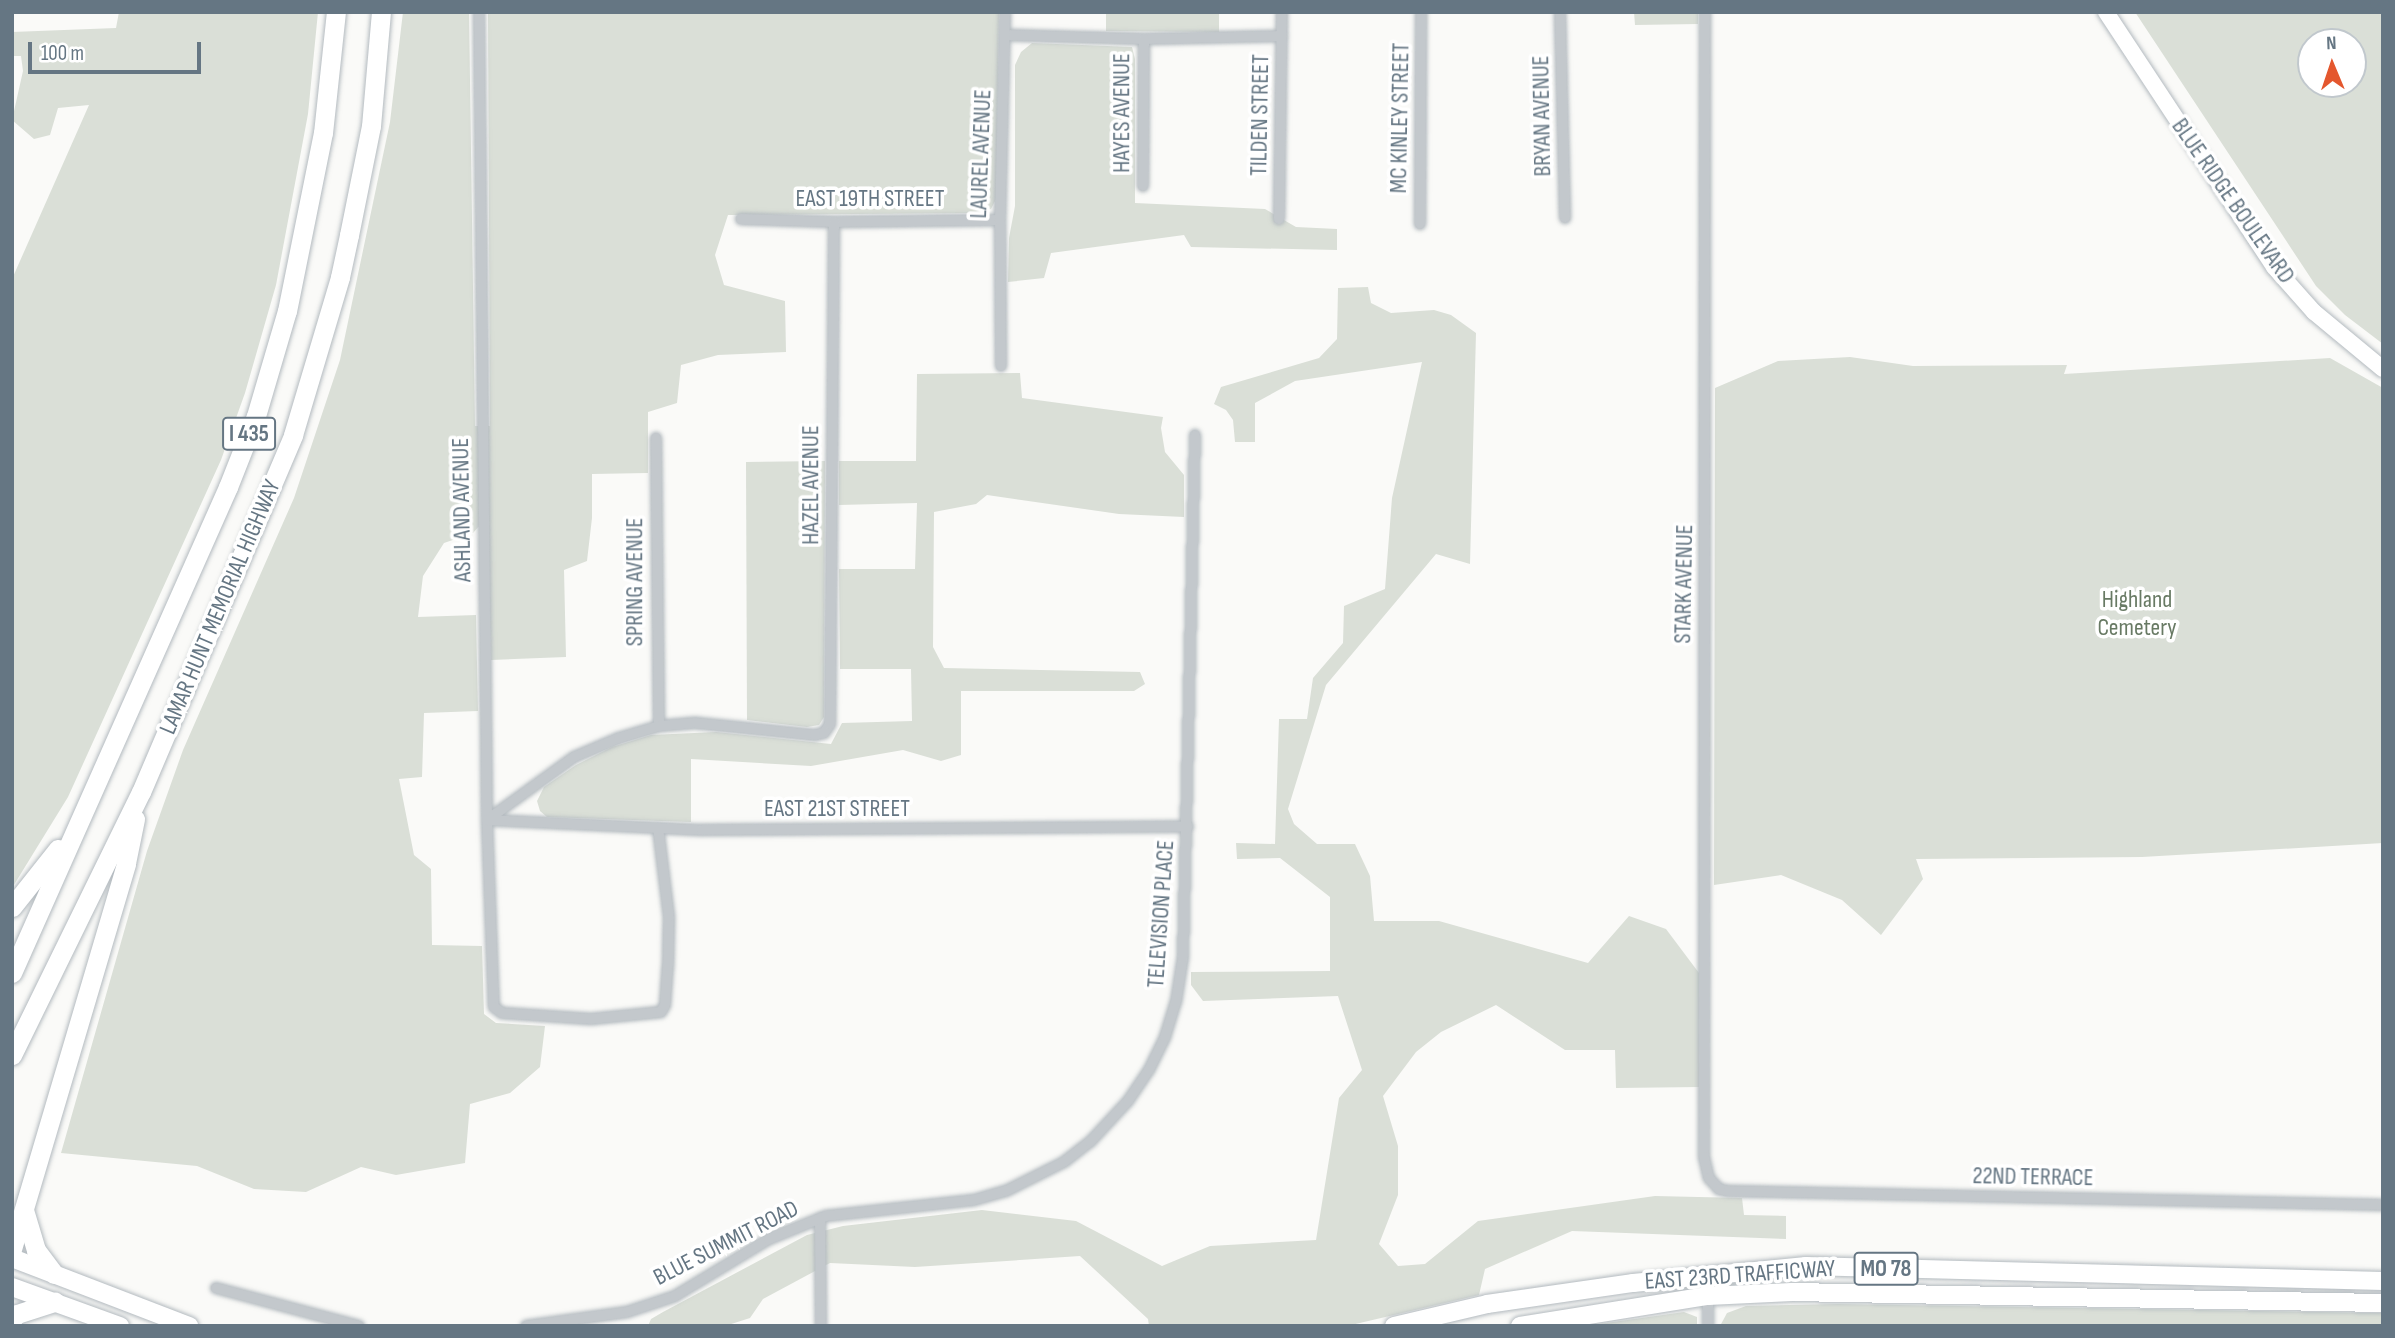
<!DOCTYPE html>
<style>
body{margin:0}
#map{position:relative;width:2395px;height:1338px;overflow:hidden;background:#fafaf8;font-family:"Sofia Sans Condensed",sans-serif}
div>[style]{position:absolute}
.green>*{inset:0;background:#dadfd7}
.roads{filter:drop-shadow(0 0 2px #b3babf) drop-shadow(0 0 2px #b3babf)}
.street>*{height:10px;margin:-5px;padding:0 5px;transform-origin:5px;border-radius:5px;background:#c3c8cc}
.secondary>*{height:16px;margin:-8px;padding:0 8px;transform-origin:8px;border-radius:8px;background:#fff}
.primary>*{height:18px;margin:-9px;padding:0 9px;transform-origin:9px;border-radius:9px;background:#fff}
.highway>*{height:19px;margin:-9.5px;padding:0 9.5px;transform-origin:9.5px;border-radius:9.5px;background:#fff}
span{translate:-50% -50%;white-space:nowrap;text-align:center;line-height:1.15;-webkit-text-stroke:7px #fff;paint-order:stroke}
.shield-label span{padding:2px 5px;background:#fff;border:2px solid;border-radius:5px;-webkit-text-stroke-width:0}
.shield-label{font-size:23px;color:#657683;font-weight:700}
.street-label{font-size:24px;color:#657683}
.park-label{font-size:24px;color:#687a64}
.frame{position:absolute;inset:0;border:14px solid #657683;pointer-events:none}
.north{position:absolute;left:2297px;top:28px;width:70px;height:70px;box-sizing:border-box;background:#fff;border:2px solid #c1c8cd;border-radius:50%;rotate:358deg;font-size:19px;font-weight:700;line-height:28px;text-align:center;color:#657683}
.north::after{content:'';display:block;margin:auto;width:24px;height:32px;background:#e4572e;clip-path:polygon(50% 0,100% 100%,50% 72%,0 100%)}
.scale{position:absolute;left:28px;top:42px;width:173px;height:32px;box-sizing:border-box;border:4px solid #657683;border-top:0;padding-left:9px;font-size:21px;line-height:24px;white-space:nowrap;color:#657683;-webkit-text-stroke:5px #fff;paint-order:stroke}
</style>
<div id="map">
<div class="green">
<div style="clip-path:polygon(119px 12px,318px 12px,308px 114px,276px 285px,245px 393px,221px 460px,68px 797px,12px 888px,12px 279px,89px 105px,58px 108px,50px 135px,34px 139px,12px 120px,23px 71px,21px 56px,12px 56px,12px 32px,116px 28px)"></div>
<div style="clip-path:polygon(403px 12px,469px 12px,475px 426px,490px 426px,488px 12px,999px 12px,996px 199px,991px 209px,981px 213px,728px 215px,715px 255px,724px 285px,785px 301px,786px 352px,718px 355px,681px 365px,677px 403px,648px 412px,648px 473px,592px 474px,592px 518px,587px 561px,564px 570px,566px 657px,491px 660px,488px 516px,473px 533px,444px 543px,423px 576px,418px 617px,476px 615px,478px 711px,424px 713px,422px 777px,399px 779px,414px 855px,431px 869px,432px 945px,482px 946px,484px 1014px,496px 1023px,545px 1026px,540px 1067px,510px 1093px,470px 1104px,465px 1163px,396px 1175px,361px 1167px,306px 1192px,254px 1189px,197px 1166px,61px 1153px,147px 851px,183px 750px,294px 498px,340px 360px,390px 122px)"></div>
<div style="clip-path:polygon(1106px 12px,1219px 12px,1219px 32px,1106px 31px)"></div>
<div style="clip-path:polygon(1634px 12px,1698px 12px,1698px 24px,1635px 25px)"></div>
<div style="clip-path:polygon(evenodd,2135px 12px,2383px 12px,2383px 344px,2345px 315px,2316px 286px,2135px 12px,2311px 42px,2353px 42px,2353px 84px,2311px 84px,2311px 42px)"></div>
<div style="clip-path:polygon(1032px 43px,1132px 47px,1135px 59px,1135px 203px,1265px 209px,1296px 227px,1337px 229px,1337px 250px,1191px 247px,1184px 235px,1051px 253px,1044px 278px,1008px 282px,1009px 238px,1015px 206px,1015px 65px,1021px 52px)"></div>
<div style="clip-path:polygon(1368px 287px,1371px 303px,1391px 313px,1434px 310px,1451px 315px,1476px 333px,1470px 564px,1436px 554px,1326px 685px,1288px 809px,1294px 824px,1317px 844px,1355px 844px,1370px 876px,1374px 921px,1439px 921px,1588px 963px,1629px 916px,1666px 929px,1699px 973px,1700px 1087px,1616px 1088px,1615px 1050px,1565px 1050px,1496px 1005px,1441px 1032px,1416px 1052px,1383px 1096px,1398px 1146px,1398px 1195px,1379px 1244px,1398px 1266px,1425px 1264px,1478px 1221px,1655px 1196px,1742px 1198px,1744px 1215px,1786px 1216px,1786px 1239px,1572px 1231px,1485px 1269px,1479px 1295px,1347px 1326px,1149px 1326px,1148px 1319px,1080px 1256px,915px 1267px,830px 1263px,763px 1299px,750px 1318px,725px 1326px,648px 1326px,651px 1319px,663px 1312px,807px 1235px,843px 1226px,982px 1210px,1076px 1221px,1162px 1266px,1210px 1246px,1316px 1240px,1339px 1098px,1362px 1070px,1338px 996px,1203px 1001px,1191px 985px,1191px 972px,1330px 971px,1330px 897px,1280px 858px,1237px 859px,1236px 843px,1275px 844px,1279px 719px,1307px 719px,1313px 678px,1343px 643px,1344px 606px,1385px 589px,1392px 498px,1422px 362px,1295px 381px,1255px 403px,1255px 442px,1235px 442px,1233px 420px,1226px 410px,1214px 404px,1221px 387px,1319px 358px,1337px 339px,1338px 288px)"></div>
<div style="clip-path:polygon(1850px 357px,1913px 366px,2067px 365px,2064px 374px,2330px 358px,2383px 388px,2383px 843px,2142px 857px,1916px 859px,1923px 879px,1881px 935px,1842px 900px,1781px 875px,1714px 885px,1715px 388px,1778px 361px)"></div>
<div style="clip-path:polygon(1020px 373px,1022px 398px,1163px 417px,1161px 428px,1165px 452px,1184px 475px,1184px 517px,1119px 514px,987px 495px,976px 504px,934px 512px,933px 647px,944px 668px,1140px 672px,1145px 684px,1134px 691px,961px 691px,961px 755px,941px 761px,903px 750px,811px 766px,691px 759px,691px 822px,547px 817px,540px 811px,537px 801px,544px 787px,576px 765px,612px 747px,651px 735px,716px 732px,831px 744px,842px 723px,912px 721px,911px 669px,840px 669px,839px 569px,915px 569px,917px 503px,839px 505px,839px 461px,916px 461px,917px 374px)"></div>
<div style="clip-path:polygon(825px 461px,824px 717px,819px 725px,807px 727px,747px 720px,746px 462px)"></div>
<div style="clip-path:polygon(1838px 1304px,2383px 1313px,2383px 1326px,1720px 1326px,1727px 1313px,1746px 1306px)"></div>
<div style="clip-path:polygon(1684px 1312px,1697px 1317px,1697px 1326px,1585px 1326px)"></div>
</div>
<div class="roads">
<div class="street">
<div style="left:479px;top:12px;width:808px;rotate:89.43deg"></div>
<div style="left:487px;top:820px;width:187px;rotate:87.9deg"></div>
<div style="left:494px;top:1007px;width:10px;rotate:37deg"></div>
<div style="left:502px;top:1013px;width:89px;rotate:3.9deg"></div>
<div style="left:591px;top:1019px;width:70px;rotate:-5.7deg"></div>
<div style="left:661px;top:1012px;width:8px;rotate:-60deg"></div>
<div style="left:665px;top:1005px;width:39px;rotate:-86deg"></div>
<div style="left:668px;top:966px;width:49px;rotate:-88.8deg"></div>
<div style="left:669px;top:917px;width:90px;rotate:-97deg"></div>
<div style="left:1560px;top:12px;width:206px;rotate:88.6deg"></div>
<div style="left:1705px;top:12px;width:1145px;rotate:90.05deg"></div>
<div style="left:1704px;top:1157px;width:22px;rotate:77deg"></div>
<div style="left:1709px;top:1178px;width:15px;rotate:48deg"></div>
<div style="left:1719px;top:1189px;width:9px;rotate:13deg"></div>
<div style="left:1728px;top:1191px;width:655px;rotate:1.22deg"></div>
<div style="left:1005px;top:35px;width:139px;rotate:1.6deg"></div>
<div style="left:1144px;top:39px;width:138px;rotate:-1.2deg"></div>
<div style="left:1143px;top:186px;width:147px;rotate:-89.6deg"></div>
<div style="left:741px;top:219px;width:93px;rotate:1.8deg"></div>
<div style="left:834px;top:222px;width:166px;rotate:-0.7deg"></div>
<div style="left:1279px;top:219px;width:207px;rotate:-89.2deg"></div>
<div style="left:1420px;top:224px;width:212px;rotate:-89.7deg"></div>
<div style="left:1001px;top:366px;width:146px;rotate:-90.4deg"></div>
<div style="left:1000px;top:220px;width:208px;rotate:-88.6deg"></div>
<div style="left:656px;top:438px;width:288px;rotate:89.4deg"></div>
<div style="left:487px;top:820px;width:107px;rotate:-35.9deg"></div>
<div style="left:574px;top:757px;width:49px;rotate:-22.9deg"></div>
<div style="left:619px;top:738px;width:42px;rotate:-16.7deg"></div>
<div style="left:659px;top:726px;width:37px;rotate:-5deg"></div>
<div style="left:696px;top:723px;width:120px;rotate:5.8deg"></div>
<div style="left:815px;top:735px;width:9px;rotate:-13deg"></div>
<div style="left:824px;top:733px;width:11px;rotate:-56deg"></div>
<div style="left:830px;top:724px;width:502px;rotate:-89.54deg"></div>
<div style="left:487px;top:820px;width:215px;rotate:2.7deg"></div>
<div style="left:702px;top:830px;width:486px;rotate:-0.4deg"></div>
<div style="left:820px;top:1218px;width:108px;rotate:89.5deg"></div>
<div style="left:216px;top:1288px;width:148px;rotate:14.9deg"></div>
<div style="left:526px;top:1326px;width:102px;rotate:-7.9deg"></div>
<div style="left:627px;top:1312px;width:51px;rotate:-18.4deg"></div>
<div style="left:675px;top:1296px;width:110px;rotate:-31.2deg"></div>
<div style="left:769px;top:1239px;width:61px;rotate:-22deg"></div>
<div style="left:826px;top:1216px;width:149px;rotate:-6.2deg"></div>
<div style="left:974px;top:1200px;width:33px;rotate:-16deg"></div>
<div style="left:1006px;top:1191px;width:65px;rotate:-26.6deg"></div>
<div style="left:1064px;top:1162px;width:33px;rotate:-38deg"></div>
<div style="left:1090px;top:1142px;width:56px;rotate:-47.2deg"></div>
<div style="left:1128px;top:1101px;width:37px;rotate:-56deg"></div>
<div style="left:1149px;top:1070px;width:37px;rotate:-64deg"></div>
<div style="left:1165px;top:1037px;width:37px;rotate:-73deg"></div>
<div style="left:1176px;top:1002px;width:46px;rotate:-81.2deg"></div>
<div style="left:1183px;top:957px;width:522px;rotate:-88.68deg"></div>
<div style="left:1708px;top:1326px;width:36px;rotate:-90deg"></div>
</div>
<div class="secondary">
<div style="left:2106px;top:12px;width:305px;rotate:56.6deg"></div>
<div style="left:2274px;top:267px;width:60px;rotate:48.4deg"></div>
<div style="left:2314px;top:312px;width:89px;rotate:39.6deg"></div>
</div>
<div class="primary">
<div style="left:12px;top:1258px;width:190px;rotate:21deg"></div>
<div style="left:12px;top:1287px;width:115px;rotate:19.9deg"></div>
<div style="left:1394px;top:1326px;width:96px;rotate:-13.3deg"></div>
<div style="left:1487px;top:1304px;width:148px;rotate:-8.2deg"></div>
<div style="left:1633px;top:1283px;width:174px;rotate:-5.6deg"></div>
<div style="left:1806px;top:1266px;width:577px;rotate:1.49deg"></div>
<div style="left:1520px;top:1326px;width:190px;rotate:-9.1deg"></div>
<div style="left:1708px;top:1296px;width:84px;rotate:-2.7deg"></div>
<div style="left:1792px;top:1292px;width:591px;rotate:1.07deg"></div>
</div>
<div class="highway">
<div style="left:12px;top:907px;width:74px;rotate:-51.6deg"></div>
<div style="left:12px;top:973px;width:532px;rotate:-66.04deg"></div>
<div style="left:228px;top:487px;width:76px;rotate:-68.5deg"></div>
<div style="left:256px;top:416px;width:109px;rotate:-73.6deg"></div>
<div style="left:287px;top:311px;width:182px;rotate:-78.6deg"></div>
<div style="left:323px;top:133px;width:122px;rotate:-83.9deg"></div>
<div style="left:12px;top:1055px;width:293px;rotate:-63.9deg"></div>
<div style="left:141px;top:792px;width:388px;rotate:-66.9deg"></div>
<div style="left:293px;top:435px;width:165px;rotate:-73.4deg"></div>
<div style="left:340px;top:277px;width:43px;rotate:-77.9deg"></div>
<div style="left:349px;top:235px;width:111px;rotate:-78.6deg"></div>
<div style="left:371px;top:126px;width:114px;rotate:-85deg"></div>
<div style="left:24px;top:1210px;width:42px;rotate:73.3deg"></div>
<div style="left:36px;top:1250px;width:30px;rotate:53deg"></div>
<div style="left:12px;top:1249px;width:402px;rotate:-73.5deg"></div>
<div style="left:126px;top:863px;width:45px;rotate:-78.4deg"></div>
<div style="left:12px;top:1319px;width:7px;rotate:-45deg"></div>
<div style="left:17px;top:1314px;width:40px;rotate:-18deg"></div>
</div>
</div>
<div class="shield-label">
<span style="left:249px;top:434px">I 435</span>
<span style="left:1886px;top:1269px">MO 78</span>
</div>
<div class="street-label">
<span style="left:1122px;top:113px;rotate:-90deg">HAYES AVENUE</span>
<span style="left:1260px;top:115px;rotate:-89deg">TILDEN STREET</span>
<span style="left:1542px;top:116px;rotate:-91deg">BRYAN AVENUE</span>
<span style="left:1400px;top:118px;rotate:-89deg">MC KINLEY STREET</span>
<span style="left:981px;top:154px;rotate:-88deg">LAUREL AVENUE</span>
<span style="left:870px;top:199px">EAST 19TH STREET</span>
<span style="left:2233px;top:201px;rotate:55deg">BLUE RIDGE BOULEVARD</span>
<span style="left:811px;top:485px;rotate:-90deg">HAZEL AVENUE</span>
<span style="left:462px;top:510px;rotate:-91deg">ASHLAND AVENUE</span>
<span style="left:635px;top:582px;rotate:-90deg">SPRING AVENUE</span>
<span style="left:1684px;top:584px;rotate:-89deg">STARK AVENUE</span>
<span style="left:220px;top:607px;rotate:-67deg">LAMAR HUNT MEMORIAL HIGHWAY</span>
<span style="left:837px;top:809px">EAST 21ST STREET</span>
<span style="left:1161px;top:914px;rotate:-86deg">TELEVISION PLACE</span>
<span style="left:2033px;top:1177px;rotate:1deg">22ND TERRACE</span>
<span style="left:726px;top:1243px;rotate:-27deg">BLUE SUMMIT ROAD</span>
<span style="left:1740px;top:1275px;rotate:-4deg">EAST 23RD TRAFFICWAY</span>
</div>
<div class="park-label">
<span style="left:2137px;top:614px">Highland<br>Cemetery</span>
</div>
<div class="frame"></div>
<div class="north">N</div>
<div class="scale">100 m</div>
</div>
